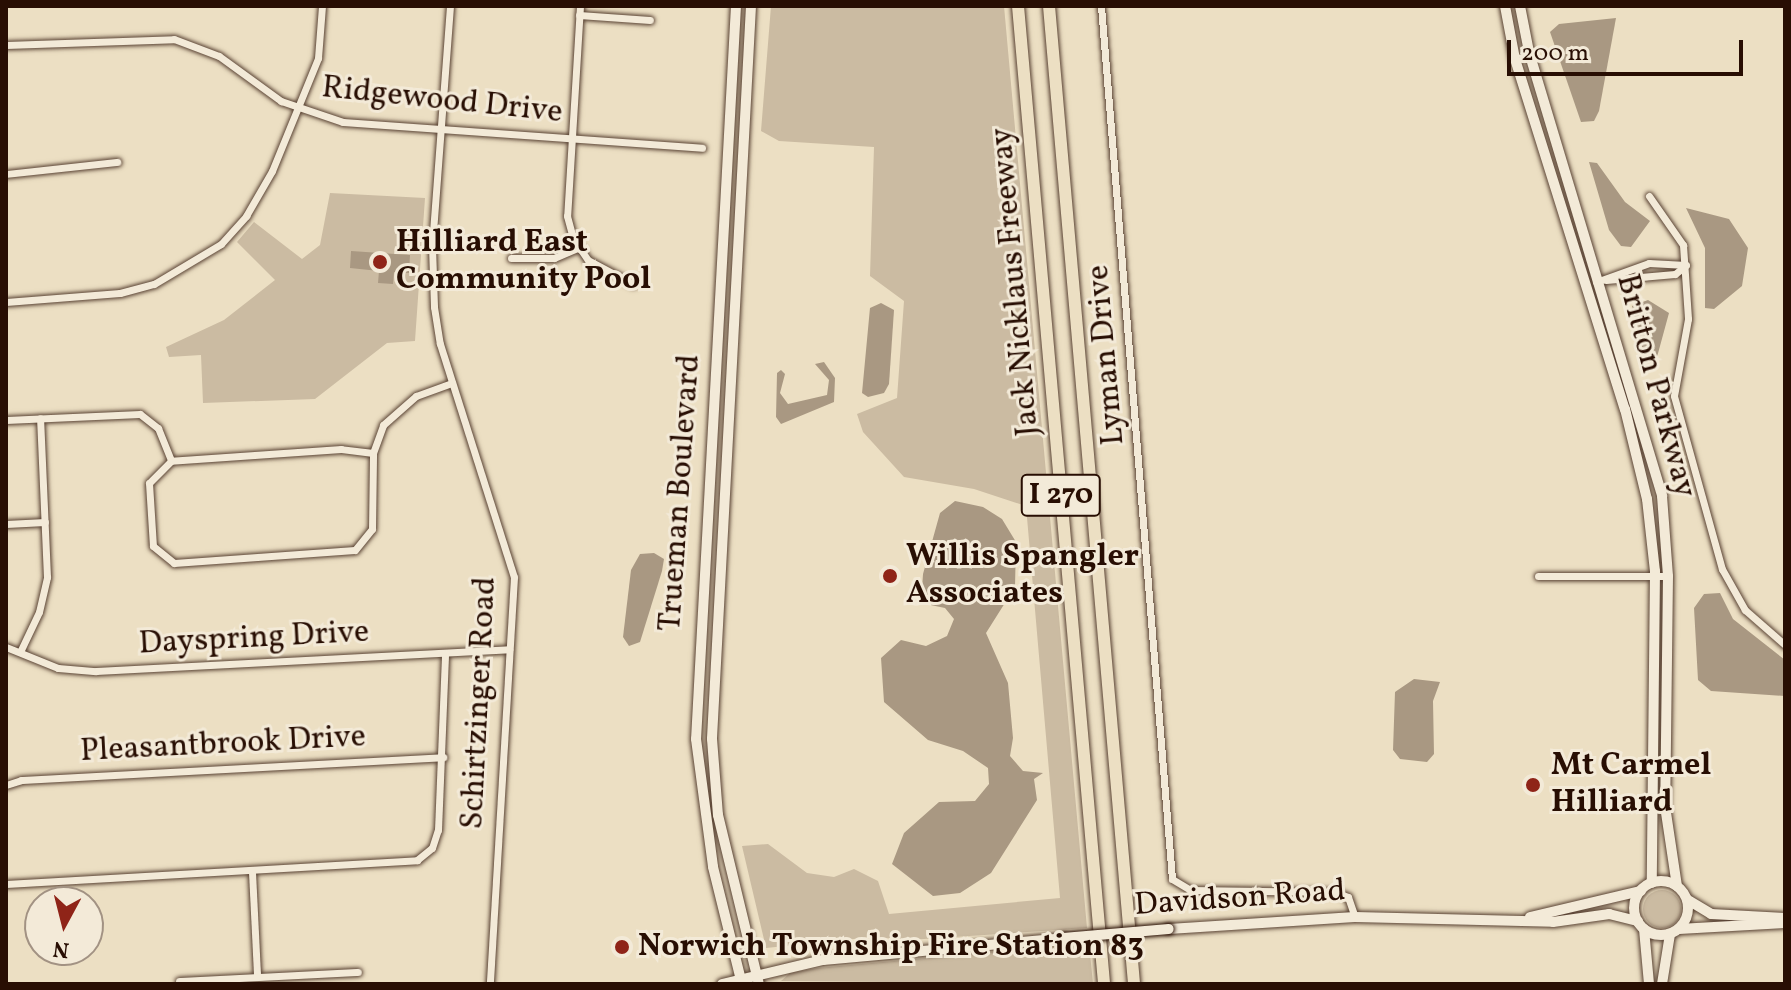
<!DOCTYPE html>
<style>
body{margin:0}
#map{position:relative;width:1791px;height:990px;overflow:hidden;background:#ecdfc3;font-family:Vollkorn,serif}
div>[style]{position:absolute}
.green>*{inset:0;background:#cbbba2}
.round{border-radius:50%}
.water>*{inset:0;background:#a99882}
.roads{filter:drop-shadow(0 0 2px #594233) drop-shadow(0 0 2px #594233)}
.minor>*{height:7px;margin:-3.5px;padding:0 3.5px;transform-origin:3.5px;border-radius:3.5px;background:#f3ead8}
.secondary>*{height:10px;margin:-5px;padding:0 5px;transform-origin:5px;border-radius:5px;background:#f3ead8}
.secondary>.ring{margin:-5px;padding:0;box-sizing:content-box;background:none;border:10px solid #f3ead8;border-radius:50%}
.motorway>*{height:12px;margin:-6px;padding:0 6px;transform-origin:6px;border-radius:6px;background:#ecdfc3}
.bridges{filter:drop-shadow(0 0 2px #280e03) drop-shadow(0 0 2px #280e03)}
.secondary-bridge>*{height:10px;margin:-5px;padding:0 5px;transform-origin:5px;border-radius:5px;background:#f3ead8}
.dots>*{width:22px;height:22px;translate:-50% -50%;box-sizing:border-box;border:4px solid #f3ead8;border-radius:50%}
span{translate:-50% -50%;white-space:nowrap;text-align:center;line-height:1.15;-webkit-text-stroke:6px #f3ead8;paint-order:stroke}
.shield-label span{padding:2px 6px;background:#f3ead8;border:2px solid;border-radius:6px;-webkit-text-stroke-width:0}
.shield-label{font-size:30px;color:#280e03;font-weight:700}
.street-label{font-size:32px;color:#280e03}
.poi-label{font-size:32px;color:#280e03;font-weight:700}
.left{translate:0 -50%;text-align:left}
.frame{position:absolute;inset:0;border:8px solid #280e03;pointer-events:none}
.north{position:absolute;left:24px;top:886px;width:80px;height:80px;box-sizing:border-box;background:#f3ead8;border:2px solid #a29283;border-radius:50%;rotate:187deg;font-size:22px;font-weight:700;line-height:32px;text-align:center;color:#280e03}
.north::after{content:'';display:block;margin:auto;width:28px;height:36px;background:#8f2418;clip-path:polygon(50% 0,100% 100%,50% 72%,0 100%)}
.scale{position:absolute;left:1507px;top:40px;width:236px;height:36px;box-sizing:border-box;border:4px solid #280e03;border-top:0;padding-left:10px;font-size:24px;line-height:28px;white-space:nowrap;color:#280e03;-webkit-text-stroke:6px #f3ead8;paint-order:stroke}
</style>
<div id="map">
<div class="green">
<div style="clip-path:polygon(771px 6px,1004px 6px,1087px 928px,909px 940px,873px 937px,766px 948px,742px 846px,768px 844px,807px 873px,834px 877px,854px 869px,878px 881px,889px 914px,1060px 898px,1026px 506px,974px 489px,904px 477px,863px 432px,857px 414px,897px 398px,904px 301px,870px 276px,874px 147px,779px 141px,761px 131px)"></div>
<div style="clip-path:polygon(330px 193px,425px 198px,415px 341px,387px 343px,315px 399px,203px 403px,201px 355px,169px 357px,166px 347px,224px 320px,275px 280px,237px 242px,254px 222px,302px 259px,320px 245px)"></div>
<div class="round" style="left:1643px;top:890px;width:38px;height:38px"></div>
<div style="clip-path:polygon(1089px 943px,1093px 984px,781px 981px,790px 973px,818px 968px)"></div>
</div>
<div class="water">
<div style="clip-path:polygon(1616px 18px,1599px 111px,1594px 121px,1581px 122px,1550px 32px,1559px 24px)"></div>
<div style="clip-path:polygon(1589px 162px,1597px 163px,1625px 202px,1650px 221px,1631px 247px,1621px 246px,1609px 230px)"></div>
<div style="clip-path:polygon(1686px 208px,1729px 219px,1748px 248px,1742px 286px,1714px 309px,1705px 308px,1705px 248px)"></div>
<div style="clip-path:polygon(351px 251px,410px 255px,409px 273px,394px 272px,393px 284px,378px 283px,379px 271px,350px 268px)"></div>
<div style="clip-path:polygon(1648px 300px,1669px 313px,1654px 368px,1643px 351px,1632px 306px)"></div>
<div style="clip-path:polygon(881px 303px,894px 310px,889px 384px,884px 393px,868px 397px,862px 393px,870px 308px)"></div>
<div style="clip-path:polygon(824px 362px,835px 378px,834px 402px,781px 424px,776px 417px,777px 373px,781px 370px,785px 374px,780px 393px,788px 404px,827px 395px,829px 380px,815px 364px)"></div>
<div style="clip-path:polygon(955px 501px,983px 507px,1002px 519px,1016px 542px,1015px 587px,986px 633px,1008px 683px,1013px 738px,1010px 756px,1023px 771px,1043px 773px,1034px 779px,1037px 800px,991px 873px,960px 893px,933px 896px,892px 864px,904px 833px,939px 802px,975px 801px,989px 784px,988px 768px,963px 751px,928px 740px,884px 702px,881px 658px,901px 640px,926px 646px,947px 636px,954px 619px,945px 608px,921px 603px,923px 574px,940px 513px)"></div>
<div style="clip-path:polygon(654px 553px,664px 559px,662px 571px,640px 642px,629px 646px,623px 637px,631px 570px,640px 554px)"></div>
<div style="clip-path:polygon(1720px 593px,1733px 619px,1785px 660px,1785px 696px,1711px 691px,1698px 680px,1694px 608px,1704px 594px)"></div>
<div style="clip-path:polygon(1414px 679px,1440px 682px,1433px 701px,1434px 754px,1427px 762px,1400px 759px,1393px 750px,1395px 692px)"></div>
</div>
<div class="roads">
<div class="minor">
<div style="left:450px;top:6px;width:241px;rotate:94.3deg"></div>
<div style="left:432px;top:246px;width:61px;rotate:88.1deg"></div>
<div style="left:434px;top:307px;width:37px;rotate:81deg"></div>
<div style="left:440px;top:344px;width:244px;rotate:72.4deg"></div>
<div style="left:514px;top:577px;width:408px;rotate:93.4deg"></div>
<div style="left:580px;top:6px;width:210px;rotate:93.5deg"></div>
<div style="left:567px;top:216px;width:23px;rotate:75deg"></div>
<div style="left:573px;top:238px;width:27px;rotate:56deg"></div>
<div style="left:588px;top:260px;width:51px;rotate:28.1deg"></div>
<div style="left:1101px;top:6px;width:876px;rotate:85.35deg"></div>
<div style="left:1172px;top:879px;width:21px;rotate:31deg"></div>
<div style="left:1190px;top:890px;width:145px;rotate:0.8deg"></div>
<div style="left:1335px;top:892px;width:14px;rotate:21deg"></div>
<div style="left:1348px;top:897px;width:21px;rotate:71deg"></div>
<div style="left:579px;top:15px;width:71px;rotate:4deg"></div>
<div style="left:6px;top:45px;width:168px;rotate:-2deg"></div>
<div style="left:174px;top:39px;width:48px;rotate:20.7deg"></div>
<div style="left:219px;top:56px;width:77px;rotate:36deg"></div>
<div style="left:281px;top:101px;width:65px;rotate:18.7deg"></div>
<div style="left:343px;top:122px;width:360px;rotate:4.1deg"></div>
<div style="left:6px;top:174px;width:112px;rotate:-6.2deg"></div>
<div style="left:1649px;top:196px;width:60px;rotate:55.2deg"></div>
<div style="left:1683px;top:245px;width:74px;rotate:86.1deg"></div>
<div style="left:1688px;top:319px;width:78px;rotate:100.3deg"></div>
<div style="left:1674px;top:396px;width:180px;rotate:74.5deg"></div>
<div style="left:1722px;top:569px;width:47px;rotate:60.7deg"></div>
<div style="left:1745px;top:610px;width:53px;rotate:41.2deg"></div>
<div style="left:511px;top:258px;width:43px"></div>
<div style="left:554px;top:258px;width:26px;rotate:-23deg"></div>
<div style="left:1606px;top:280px;width:69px;rotate:-5deg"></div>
<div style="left:1675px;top:274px;width:14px;rotate:-39deg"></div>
<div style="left:1596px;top:282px;width:56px;rotate:-19.7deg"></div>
<div style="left:1649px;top:263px;width:37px;rotate:3deg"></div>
<div style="left:6px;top:302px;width:114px;rotate:-4.5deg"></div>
<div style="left:120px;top:293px;width:35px;rotate:-15deg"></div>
<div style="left:154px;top:284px;width:78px;rotate:-30.8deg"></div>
<div style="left:221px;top:244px;width:38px;rotate:-48deg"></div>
<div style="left:246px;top:216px;width:52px;rotate:-60deg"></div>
<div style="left:272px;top:171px;width:122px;rotate:-67.8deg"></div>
<div style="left:318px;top:58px;width:52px;rotate:-85.6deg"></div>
<div style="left:6px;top:420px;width:134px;rotate:-2.6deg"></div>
<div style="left:140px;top:414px;width:23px;rotate:38deg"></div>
<div style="left:158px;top:428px;width:35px;rotate:68deg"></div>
<div style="left:373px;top:453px;width:32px;rotate:-173deg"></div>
<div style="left:341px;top:449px;width:170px;rotate:176deg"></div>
<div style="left:171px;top:461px;width:31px;rotate:135deg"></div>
<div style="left:149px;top:483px;width:63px;rotate:86.4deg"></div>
<div style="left:153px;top:546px;width:27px;rotate:39deg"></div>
<div style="left:174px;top:563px;width:181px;rotate:-4.1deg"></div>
<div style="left:355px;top:550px;width:27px;rotate:-51deg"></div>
<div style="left:372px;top:529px;width:76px;rotate:-89.2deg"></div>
<div style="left:373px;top:453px;width:30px;rotate:-70deg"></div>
<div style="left:383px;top:425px;width:44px;rotate:-41.3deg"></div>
<div style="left:416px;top:396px;width:38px;rotate:-20deg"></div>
<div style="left:6px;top:524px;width:39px;rotate:-3deg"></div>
<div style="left:1538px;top:576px;width:130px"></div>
<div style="left:6px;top:647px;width:56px;rotate:22deg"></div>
<div style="left:58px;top:668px;width:38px;rotate:5deg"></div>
<div style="left:96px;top:671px;width:414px;rotate:-3deg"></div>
<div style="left:20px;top:652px;width:44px;rotate:-64.6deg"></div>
<div style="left:39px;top:612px;width:36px;rotate:-77deg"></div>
<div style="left:47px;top:577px;width:159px;rotate:-92.5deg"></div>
<div style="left:6px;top:785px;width:16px;rotate:-18deg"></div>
<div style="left:21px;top:780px;width:423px;rotate:-3.1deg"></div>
<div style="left:252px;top:872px;width:104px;rotate:87.2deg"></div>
<div style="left:6px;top:884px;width:412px;rotate:-3.3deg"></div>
<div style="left:417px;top:860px;width:19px;rotate:-39deg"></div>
<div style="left:432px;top:848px;width:19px;rotate:-72deg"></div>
<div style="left:438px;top:830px;width:177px;rotate:-87.7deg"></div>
<div style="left:179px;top:981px;width:179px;rotate:-2.9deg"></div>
</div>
<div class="secondary">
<div style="left:736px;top:6px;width:734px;rotate:93.12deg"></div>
<div style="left:696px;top:739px;width:129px;rotate:82.4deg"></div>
<div style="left:713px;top:867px;width:121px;rotate:76.1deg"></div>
<div style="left:751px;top:6px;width:734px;rotate:93.05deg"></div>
<div style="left:712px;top:739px;width:76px;rotate:85.5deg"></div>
<div style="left:718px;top:815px;width:174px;rotate:76.4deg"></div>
<div style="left:1505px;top:6px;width:54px;rotate:79.3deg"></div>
<div style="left:1515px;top:59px;width:367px;rotate:72.6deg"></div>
<div style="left:1625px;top:409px;width:93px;rotate:76.3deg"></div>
<div style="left:1647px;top:499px;width:72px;rotate:83.7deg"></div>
<div style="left:1655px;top:571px;width:312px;rotate:90.6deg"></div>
<div style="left:1520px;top:6px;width:47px;rotate:78.9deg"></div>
<div style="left:1529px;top:52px;width:463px;rotate:73.3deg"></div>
<div style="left:1662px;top:496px;width:80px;rotate:85.7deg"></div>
<div style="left:1668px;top:576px;width:230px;rotate:90.7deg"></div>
<div style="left:1665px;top:806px;width:81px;rotate:81.5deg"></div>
<div class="ring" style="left:1634px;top:881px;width:44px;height:44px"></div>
<div style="left:1688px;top:900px;width:27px;rotate:31deg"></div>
<div style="left:1711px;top:914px;width:74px;rotate:3.1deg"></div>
<div style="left:1530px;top:917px;width:114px;rotate:-13.2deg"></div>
<div style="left:1169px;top:929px;width:186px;rotate:-3.7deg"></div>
<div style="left:1355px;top:917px;width:198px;rotate:1.4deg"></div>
<div style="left:1553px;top:922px;width:57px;rotate:-8.1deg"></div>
<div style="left:1609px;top:914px;width:30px;rotate:14deg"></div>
<div style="left:1644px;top:929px;width:55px;rotate:84.8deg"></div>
<div style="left:1679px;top:929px;width:106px;rotate:-3.2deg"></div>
<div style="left:722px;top:984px;width:104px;rotate:-13.4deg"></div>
<div style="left:823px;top:960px;width:241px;rotate:-5.2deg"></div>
<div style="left:1662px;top:984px;width:51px;rotate:-80.9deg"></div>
</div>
<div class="motorway">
<div style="left:1018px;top:6px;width:982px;rotate:84.97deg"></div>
<div style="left:1049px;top:6px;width:982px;rotate:85.03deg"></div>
</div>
</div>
<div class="bridges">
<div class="secondary-bridge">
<div style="left:1063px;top:938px;width:106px;rotate:-4.9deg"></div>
</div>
</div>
<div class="dots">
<div style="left:380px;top:262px;background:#8f2418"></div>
<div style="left:890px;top:576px;background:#8f2418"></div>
<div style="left:1533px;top:785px;background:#8f2418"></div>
<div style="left:622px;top:947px;background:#8f2418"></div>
</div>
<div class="shield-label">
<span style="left:1061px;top:495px">I 270</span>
</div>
<div class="street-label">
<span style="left:442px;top:101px;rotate:6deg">Ridgewood Drive</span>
<span style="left:1016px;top:282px;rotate:-95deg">Jack Nicklaus Freeway</span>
<span style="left:1107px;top:355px;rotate:-95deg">Lyman Drive</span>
<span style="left:1655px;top:386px;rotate:75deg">Britton Parkway</span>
<span style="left:681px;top:493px;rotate:-86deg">Trueman Boulevard</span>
<span style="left:254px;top:639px;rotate:-3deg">Dayspring Drive</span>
<span style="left:480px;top:703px;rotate:-87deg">Schirtzinger Road</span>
<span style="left:223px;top:745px;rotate:-3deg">Pleasantbrook Drive</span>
<span style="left:1240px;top:899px;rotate:-4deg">Davidson Road</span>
</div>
<div class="poi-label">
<span class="left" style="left:396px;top:262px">Hilliard East<br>Community Pool</span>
<span class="left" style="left:906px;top:576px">Willis Spangler<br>Associates</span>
<span class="left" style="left:1551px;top:785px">Mt Carmel<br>Hilliard</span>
<span class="left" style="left:638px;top:947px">Norwich Township Fire Station 83</span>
</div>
<div class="frame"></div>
<div class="north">N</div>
<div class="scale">200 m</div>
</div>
